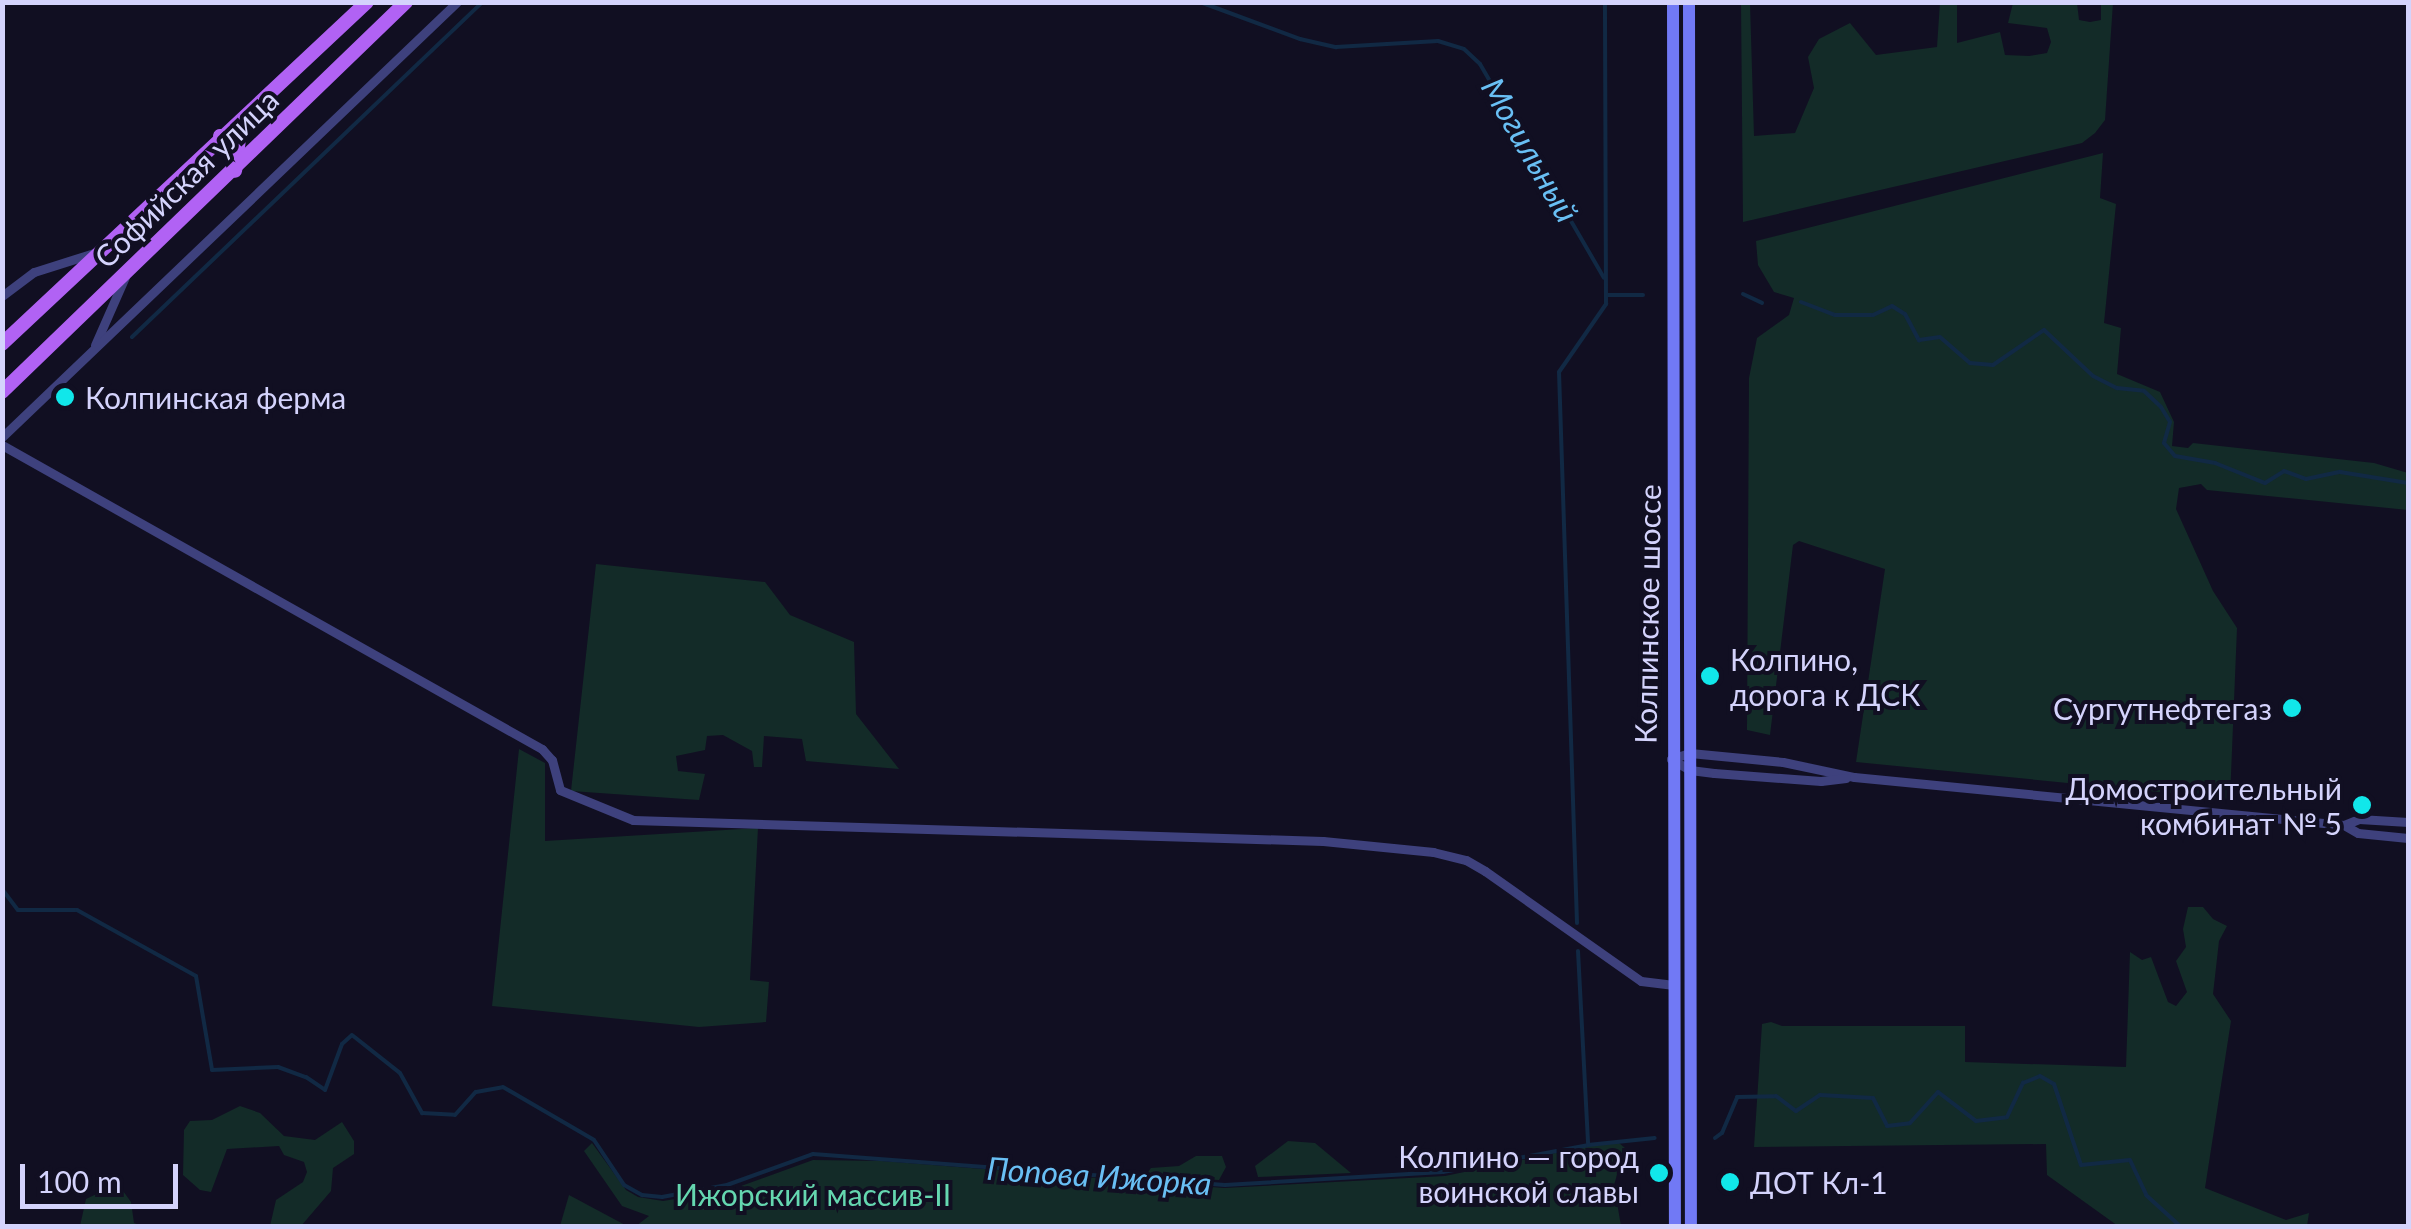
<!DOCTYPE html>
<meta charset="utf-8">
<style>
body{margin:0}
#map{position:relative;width:2411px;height:1229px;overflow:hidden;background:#110f22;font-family:Lato,sans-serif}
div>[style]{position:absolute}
.green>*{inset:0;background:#132b28}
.stream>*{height:4px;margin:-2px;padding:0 2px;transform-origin:2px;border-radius:2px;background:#112944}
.street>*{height:9px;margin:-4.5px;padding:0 4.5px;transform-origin:4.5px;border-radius:4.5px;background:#3e417d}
.secondary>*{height:12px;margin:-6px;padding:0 6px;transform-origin:6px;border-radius:6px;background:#7179f5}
.primary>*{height:14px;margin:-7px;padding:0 7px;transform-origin:7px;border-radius:7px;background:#b162f4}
.dots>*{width:28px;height:28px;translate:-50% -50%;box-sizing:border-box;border:5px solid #110f22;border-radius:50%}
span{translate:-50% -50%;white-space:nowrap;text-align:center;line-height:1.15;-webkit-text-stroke:8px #110f22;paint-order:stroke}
.street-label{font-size:30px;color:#d4d3fc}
.poi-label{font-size:30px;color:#d4d3fc}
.left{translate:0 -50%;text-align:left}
.right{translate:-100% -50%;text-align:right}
.park-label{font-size:30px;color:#65d7b0}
.water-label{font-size:32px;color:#69bff4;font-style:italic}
.frame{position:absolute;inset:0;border:5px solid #d4d3fc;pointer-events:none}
.scale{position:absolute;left:20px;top:1164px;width:158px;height:45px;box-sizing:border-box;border:5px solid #d4d3fc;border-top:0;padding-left:12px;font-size:30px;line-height:35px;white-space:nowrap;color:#d4d3fc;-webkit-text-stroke:8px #110f22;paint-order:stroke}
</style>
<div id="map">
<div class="green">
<div style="clip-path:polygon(1940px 2px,1957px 3px,1957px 43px,2000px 32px,2005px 55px,2029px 56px,2047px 53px,2051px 42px,2047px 28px,2008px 23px,2013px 3px,2077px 3px,2079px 20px,2090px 22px,2101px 20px,2101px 3px,2113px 3px,2105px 120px,2095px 133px,2082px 143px,1743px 222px,1741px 3px,1750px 3px,1754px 136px,1795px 133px,1814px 88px,1808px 57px,1819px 39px,1850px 23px,1876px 55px,1937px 47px)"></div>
<div style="clip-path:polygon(2103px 153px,2100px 198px,2116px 204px,2104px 323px,2121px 328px,2117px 374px,2160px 392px,2174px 422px,2172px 446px,2188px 448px,2193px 443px,2374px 463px,2408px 473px,2408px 510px,2207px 490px,2201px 484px,2179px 488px,2176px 509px,2213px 591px,2237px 628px,2230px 799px,1856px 762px,1885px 569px,1799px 541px,1793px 545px,1770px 735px,1747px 730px,1749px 378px,1757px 338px,1789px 315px,1794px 298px,1774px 292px,1758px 265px,1756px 241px)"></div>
<div style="clip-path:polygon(596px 564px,765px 582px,790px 615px,854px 642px,856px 714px,899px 769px,806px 761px,802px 739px,764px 736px,762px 767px,754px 767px,752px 751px,723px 735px,707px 736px,705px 750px,676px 756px,678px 771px,705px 774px,699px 800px,571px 791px)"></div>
<div style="clip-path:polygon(519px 749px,545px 763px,545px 841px,758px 828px,750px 980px,769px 982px,766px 1022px,699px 1027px,492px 1006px)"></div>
<div style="clip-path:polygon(2188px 907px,2203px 907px,2213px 919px,2227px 926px,2219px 941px,2213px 994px,2231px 1021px,2205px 1188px,2286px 1220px,2309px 1213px,2307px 1226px,2118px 1226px,2047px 1175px,2046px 1144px,1754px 1147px,1762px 1024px,1771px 1022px,1782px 1026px,1965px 1026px,1965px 1062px,2126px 1067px,2130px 952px,2142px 960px,2151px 957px,2168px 1002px,2176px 1006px,2187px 992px,2176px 961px,2186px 947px,2183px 929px)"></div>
<div style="clip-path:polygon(240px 1106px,260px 1113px,284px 1136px,315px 1140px,342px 1122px,354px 1141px,354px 1154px,333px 1168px,331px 1191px,301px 1226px,270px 1226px,276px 1200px,303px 1182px,307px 1172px,304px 1162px,284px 1155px,279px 1146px,227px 1149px,211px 1192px,200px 1190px,183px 1175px,184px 1130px,190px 1121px,212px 1120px)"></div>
<div style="clip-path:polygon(1288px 1141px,1315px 1143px,1351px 1173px,1258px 1177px,1255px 1166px)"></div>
<div style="clip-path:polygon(592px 1143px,626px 1190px,638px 1197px,663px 1201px,730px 1190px,813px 1160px,882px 1161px,1224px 1188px,1445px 1176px,1594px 1145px,1619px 1143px,1625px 1148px,1614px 1185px,1621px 1226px,636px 1226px,649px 1216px,622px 1206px,584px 1151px)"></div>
<div style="clip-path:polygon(1196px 1156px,1222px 1156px,1226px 1167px,1219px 1180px,1145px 1176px,1151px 1168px,1179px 1166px)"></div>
<div style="clip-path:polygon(118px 1184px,131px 1202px,134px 1223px,142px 1226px,80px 1226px,86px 1199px)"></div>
<div style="clip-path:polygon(569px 1195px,627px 1226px,560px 1226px)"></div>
</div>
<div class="stream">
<div style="left:1200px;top:2px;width:107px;rotate:20.3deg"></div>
<div style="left:1300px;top:39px;width:37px;rotate:13deg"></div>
<div style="left:1336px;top:47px;width:102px;rotate:-3.4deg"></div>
<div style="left:1438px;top:41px;width:27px;rotate:17deg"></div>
<div style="left:1464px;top:49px;width:22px;rotate:43deg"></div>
<div style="left:1480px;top:64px;width:247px;rotate:59.9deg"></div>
<div style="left:1743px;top:294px;width:21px;rotate:25deg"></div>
<div style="left:1606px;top:295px;width:37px"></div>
<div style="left:1801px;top:302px;width:36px;rotate:21deg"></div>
<div style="left:1835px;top:315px;width:38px"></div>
<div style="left:1873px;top:315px;width:21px;rotate:-25deg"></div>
<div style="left:1892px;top:306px;width:15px;rotate:32deg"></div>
<div style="left:1905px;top:314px;width:30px;rotate:62deg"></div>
<div style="left:1919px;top:340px;width:21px;rotate:-8deg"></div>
<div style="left:1940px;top:337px;width:40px;rotate:41deg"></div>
<div style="left:1970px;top:363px;width:23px;rotate:5deg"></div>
<div style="left:1993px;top:365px;width:62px;rotate:-34.5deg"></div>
<div style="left:2044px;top:330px;width:67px;rotate:43.2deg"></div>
<div style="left:2093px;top:376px;width:27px;rotate:27deg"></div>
<div style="left:2117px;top:388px;width:27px;rotate:6deg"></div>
<div style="left:2144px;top:391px;width:23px;rotate:43deg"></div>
<div style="left:2161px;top:407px;width:17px;rotate:59deg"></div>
<div style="left:2170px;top:422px;width:22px;rotate:106deg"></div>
<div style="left:2164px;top:443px;width:17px;rotate:50deg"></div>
<div style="left:2175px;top:456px;width:41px;rotate:9.9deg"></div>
<div style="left:2215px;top:463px;width:54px;rotate:21.8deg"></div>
<div style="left:2265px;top:483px;width:22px;rotate:-32deg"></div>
<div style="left:2284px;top:471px;width:23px;rotate:20deg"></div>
<div style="left:2306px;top:479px;width:35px;rotate:-12deg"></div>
<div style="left:2340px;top:472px;width:69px;rotate:9.2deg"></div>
<div style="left:132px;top:337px;width:485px;rotate:-43.7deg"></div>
<div style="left:2px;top:889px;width:26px;rotate:53deg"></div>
<div style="left:18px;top:910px;width:59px"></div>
<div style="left:77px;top:910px;width:136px;rotate:29deg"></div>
<div style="left:196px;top:976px;width:95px;rotate:80.3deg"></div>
<div style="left:212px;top:1070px;width:66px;rotate:-2.6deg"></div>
<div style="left:278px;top:1067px;width:30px;rotate:20deg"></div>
<div style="left:306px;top:1077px;width:23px;rotate:34deg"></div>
<div style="left:325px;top:1090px;width:49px;rotate:-69.7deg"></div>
<div style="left:342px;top:1044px;width:13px;rotate:-42deg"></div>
<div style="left:352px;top:1035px;width:61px;rotate:38.4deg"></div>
<div style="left:400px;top:1073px;width:46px;rotate:61.2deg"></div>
<div style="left:422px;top:1113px;width:33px;rotate:3deg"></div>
<div style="left:455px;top:1115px;width:31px;rotate:-48deg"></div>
<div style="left:476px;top:1092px;width:27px;rotate:-10deg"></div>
<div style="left:503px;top:1087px;width:105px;rotate:30.2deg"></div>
<div style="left:594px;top:1140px;width:54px;rotate:56.3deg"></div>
<div style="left:624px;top:1185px;width:21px;rotate:29deg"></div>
<div style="left:642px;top:1195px;width:20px;rotate:6deg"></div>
<div style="left:662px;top:1197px;width:66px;rotate:-10.5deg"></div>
<div style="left:727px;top:1185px;width:91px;rotate:-19.8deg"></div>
<div style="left:813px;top:1154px;width:413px;rotate:4.3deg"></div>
<div style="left:1225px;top:1185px;width:218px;rotate:-3.4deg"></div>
<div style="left:1443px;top:1172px;width:147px;rotate:-10.5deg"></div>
<div style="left:1588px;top:1145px;width:67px;rotate:-6deg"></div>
<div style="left:1577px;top:923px;width:551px;rotate:-91.87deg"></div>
<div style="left:1559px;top:372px;width:83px;rotate:-55.3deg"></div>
<div style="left:1606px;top:304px;width:302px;rotate:-90.2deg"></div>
<div style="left:1578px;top:951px;width:194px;rotate:87deg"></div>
<div style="left:1715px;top:1138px;width:9px;rotate:-36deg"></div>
<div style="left:1722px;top:1133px;width:39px;rotate:-67deg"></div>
<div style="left:1737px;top:1097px;width:39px;rotate:-1deg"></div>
<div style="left:1776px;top:1096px;width:25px;rotate:37deg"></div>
<div style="left:1796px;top:1111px;width:29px;rotate:-34deg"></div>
<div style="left:1820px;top:1095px;width:53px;rotate:3.2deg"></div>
<div style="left:1873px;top:1098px;width:31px;rotate:63deg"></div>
<div style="left:1887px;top:1126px;width:23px;rotate:-7deg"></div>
<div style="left:1910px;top:1123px;width:42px;rotate:-47.9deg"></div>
<div style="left:1938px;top:1092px;width:48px;rotate:37.3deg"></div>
<div style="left:1976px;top:1121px;width:31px;rotate:-7deg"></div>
<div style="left:2007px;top:1117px;width:38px;rotate:-65deg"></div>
<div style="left:2023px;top:1083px;width:18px;rotate:-22deg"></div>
<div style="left:2040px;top:1076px;width:16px;rotate:30deg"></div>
<div style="left:2054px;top:1084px;width:85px;rotate:71.6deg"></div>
<div style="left:2081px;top:1165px;width:49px;rotate:-5.8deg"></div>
<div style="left:2130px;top:1160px;width:38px;rotate:65deg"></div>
<div style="left:2146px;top:1195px;width:46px;rotate:42.4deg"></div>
</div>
<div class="street">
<div style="left:2px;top:296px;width:40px;rotate:-37deg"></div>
<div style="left:34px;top:272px;width:63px;rotate:-17.6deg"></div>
<div style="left:95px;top:345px;width:74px;rotate:-66.2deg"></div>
<div style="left:2px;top:437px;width:629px;rotate:-43.71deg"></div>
<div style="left:2px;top:445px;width:620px;rotate:29.38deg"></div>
<div style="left:542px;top:749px;width:15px;rotate:48deg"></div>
<div style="left:552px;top:760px;width:31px;rotate:75deg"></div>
<div style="left:560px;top:790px;width:79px;rotate:22.3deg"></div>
<div style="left:633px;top:820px;width:690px;rotate:1.74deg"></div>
<div style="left:1323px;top:841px;width:111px;rotate:5.7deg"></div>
<div style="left:1433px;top:852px;width:34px;rotate:14deg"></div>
<div style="left:1466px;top:860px;width:22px;rotate:30deg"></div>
<div style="left:1485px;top:871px;width:191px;rotate:35.2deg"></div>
<div style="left:1641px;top:981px;width:31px;rotate:7deg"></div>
<div style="left:1671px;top:759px;width:20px;rotate:-18deg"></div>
<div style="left:1690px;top:753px;width:93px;rotate:5.5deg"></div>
<div style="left:1783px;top:762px;width:73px;rotate:11.9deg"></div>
<div style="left:1854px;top:777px;width:492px;rotate:5.6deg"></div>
<div style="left:2344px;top:825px;width:16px;rotate:30deg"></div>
<div style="left:2358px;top:833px;width:50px;rotate:5.7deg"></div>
<div style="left:1671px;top:759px;width:22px;rotate:30deg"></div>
<div style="left:1690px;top:770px;width:24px;rotate:7deg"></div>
<div style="left:1714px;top:773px;width:107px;rotate:4.3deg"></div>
<div style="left:1821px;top:781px;width:25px;rotate:-7deg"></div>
<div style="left:2344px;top:825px;width:16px;rotate:-22deg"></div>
<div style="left:2359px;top:819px;width:49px;rotate:3.5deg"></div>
</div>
<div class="secondary">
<div style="left:1673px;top:2px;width:1224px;rotate:89.91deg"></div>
<div style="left:1689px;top:2px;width:1224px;rotate:89.91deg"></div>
</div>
<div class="primary">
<div style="left:220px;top:136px;width:19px;rotate:9deg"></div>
<div style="left:239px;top:139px;width:32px;rotate:97deg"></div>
<div style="left:2px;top:344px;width:500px;rotate:-43.14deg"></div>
<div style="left:2px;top:392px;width:562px;rotate:-43.99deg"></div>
</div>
<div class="dots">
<div style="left:65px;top:397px;background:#11e7ea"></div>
<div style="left:1710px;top:676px;background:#11e7ea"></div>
<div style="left:2292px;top:708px;background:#11e7ea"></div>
<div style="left:2362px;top:805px;background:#11e7ea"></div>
<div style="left:1659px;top:1173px;background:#11e7ea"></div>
<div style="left:1730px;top:1182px;background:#11e7ea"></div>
</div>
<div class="street-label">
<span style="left:186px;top:178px;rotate:-44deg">Софийская улица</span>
<span style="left:1647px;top:614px;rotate:-89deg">Колпинское шоссе</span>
</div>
<div class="poi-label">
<span class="left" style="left:85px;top:397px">Колпинская ферма</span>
<span class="left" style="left:1730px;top:676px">Колпино,<br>дорога к ДСК</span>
<span class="right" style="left:2272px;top:708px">Сургутнефтегаз</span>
<span class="right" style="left:2342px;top:805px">Домостроительный<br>комбинат № 5</span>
<span class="right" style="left:1639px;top:1173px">Колпино — город<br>воинской славы</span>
<span class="left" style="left:1750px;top:1182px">ДОТ Кл-1</span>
</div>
<div class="park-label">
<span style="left:813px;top:1194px">Ижорский массив-II</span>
</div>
<div class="water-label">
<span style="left:1530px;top:150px;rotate:60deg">Могильный</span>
<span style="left:1099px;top:1176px;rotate:4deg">Попова Ижорка</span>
</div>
<div class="frame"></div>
<div class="scale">100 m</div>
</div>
